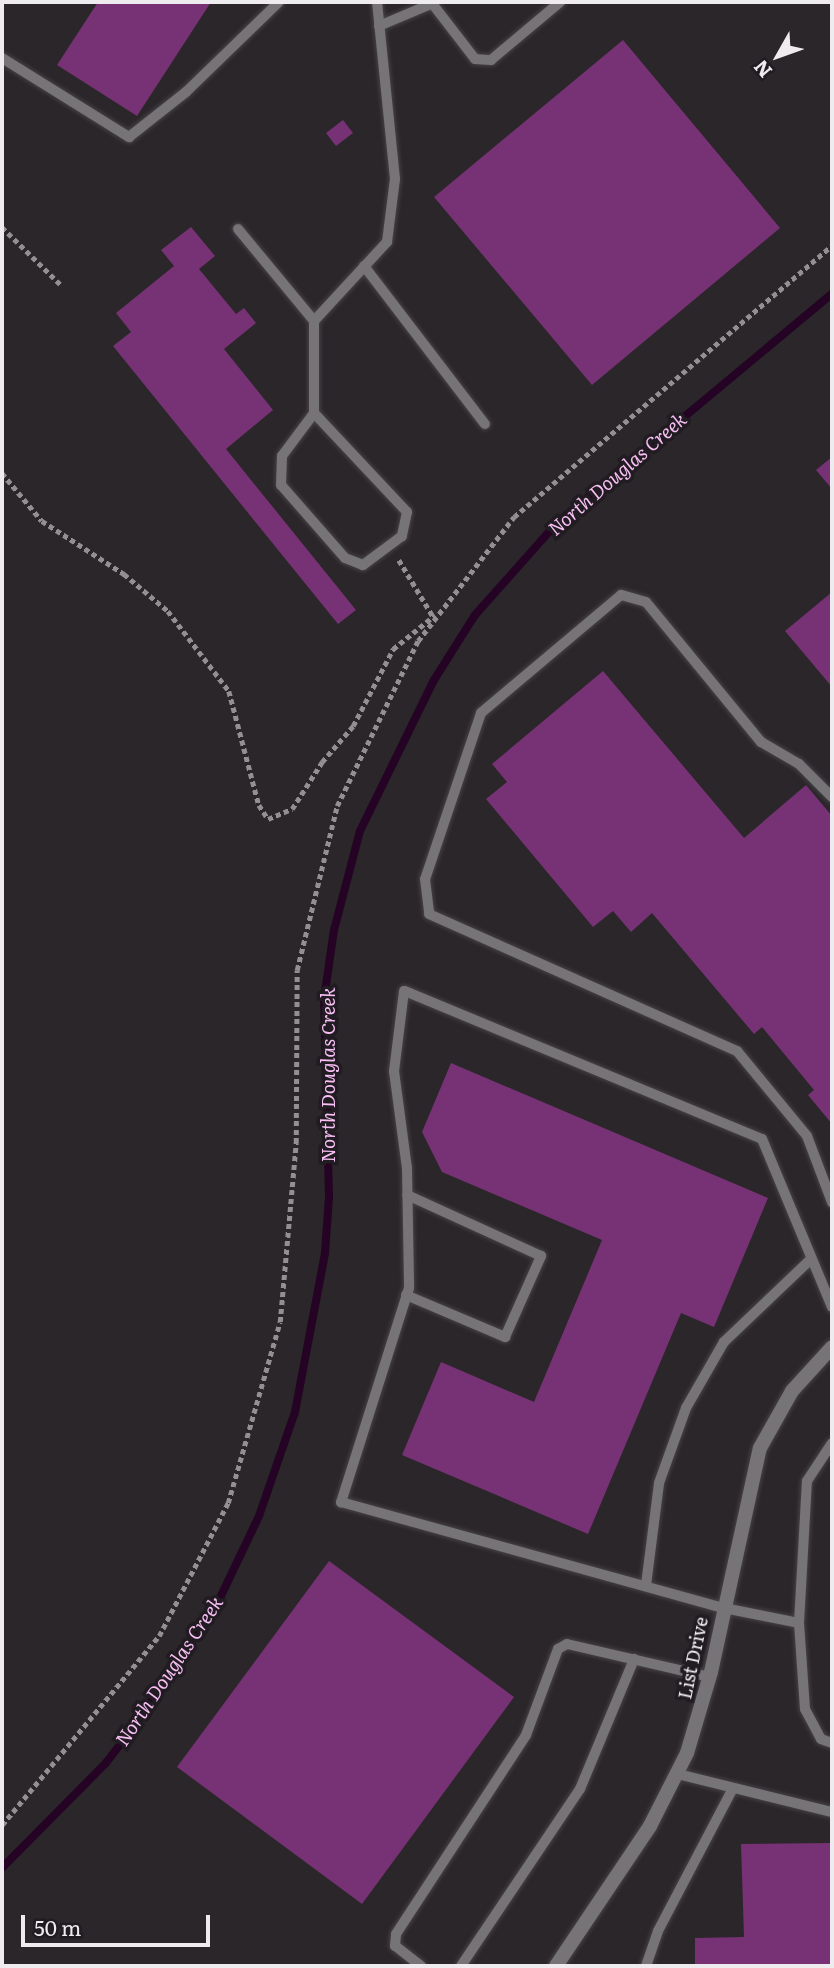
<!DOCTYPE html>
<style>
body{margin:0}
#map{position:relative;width:834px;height:1968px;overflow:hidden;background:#2b262a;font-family:Literata,serif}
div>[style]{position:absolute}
.stream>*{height:8px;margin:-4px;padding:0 4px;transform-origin:4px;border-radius:4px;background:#240324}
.building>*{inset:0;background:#763274}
.path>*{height:4.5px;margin-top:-2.25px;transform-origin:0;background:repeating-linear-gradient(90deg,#938f93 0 5px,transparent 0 8.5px)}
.roads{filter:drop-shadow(0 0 2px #464246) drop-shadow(0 0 2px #464246)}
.service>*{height:10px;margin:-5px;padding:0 5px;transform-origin:5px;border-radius:5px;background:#767476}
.minor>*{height:14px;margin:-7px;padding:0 7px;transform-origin:7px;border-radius:7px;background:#767476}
span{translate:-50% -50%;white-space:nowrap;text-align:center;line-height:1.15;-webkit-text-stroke:7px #211c21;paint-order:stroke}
.street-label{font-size:18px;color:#efecef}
.water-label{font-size:19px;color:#f8bff4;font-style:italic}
.frame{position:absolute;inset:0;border:4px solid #efecef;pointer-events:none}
.north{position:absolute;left:743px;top:21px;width:70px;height:70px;-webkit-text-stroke:5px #211c21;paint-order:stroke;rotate:230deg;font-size:19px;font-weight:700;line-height:28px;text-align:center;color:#efecef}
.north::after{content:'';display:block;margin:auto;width:24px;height:32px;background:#efecef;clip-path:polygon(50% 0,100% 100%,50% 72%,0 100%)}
.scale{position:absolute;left:21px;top:1915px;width:189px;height:32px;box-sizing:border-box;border:4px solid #efecef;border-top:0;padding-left:9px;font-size:21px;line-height:24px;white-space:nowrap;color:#efecef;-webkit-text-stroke:5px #211c21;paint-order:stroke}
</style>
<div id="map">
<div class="stream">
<div style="left:2px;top:1868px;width:148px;rotate:-45.3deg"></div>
<div style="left:106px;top:1763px;width:56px;rotate:-52.9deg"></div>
<div style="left:140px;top:1718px;width:142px;rotate:-56.2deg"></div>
<div style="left:219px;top:1600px;width:93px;rotate:-64.5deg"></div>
<div style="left:259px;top:1516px;width:110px;rotate:-70.9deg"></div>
<div style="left:295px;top:1412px;width:162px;rotate:-79.3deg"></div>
<div style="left:325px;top:1253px;width:56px;rotate:-85.9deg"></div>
<div style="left:329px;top:1197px;width:198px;rotate:-91.4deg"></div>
<div style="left:324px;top:999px;width:70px;rotate:-81.8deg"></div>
<div style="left:334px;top:930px;width:102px;rotate:-75.3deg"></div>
<div style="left:360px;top:831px;width:168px;rotate:-63.9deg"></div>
<div style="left:434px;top:680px;width:77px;rotate:-57.8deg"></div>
<div style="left:475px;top:615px;width:125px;rotate:-48.3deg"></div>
<div style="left:558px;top:522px;width:356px;rotate:-39.8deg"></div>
</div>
<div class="building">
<div style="clip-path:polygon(98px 2px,211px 2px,137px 116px,57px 65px)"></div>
<div style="clip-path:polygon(623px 40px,780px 228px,592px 385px,434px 197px)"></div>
<div style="clip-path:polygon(343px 120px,353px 133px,336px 146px,326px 133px)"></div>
<div style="clip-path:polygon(191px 227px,215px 256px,199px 269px,236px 314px,244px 308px,256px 323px,224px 349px,273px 410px,226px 449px,356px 610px,338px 624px,113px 346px,131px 332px,116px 313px,174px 266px,161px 250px)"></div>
<div style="clip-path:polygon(832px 457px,832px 489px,816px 470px)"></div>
<div style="clip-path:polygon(832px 592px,832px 687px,785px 631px)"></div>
<div style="clip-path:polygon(603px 671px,744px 838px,806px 785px,832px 816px,832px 1124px,808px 1095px,814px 1090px,762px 1027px,754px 1034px,652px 913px,631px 932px,613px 911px,593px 927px,486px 799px,507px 782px,492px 764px)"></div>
<div style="clip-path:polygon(451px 1063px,768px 1198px,714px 1327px,681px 1313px,588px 1534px,402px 1455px,441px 1362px,534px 1402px,602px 1240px,442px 1172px,422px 1132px)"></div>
<div style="clip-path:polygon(329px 1561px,514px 1697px,362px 1904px,177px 1767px)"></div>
<div style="clip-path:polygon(832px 1843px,832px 1966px,695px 1966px,695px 1938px,744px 1937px,741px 1844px)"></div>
</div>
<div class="path">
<div style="left:2px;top:227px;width:84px;rotate:44.5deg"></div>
<div style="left:2px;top:473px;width:62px;rotate:50.2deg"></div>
<div style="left:42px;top:521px;width:98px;rotate:32.9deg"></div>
<div style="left:124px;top:574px;width:57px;rotate:40.1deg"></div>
<div style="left:168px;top:611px;width:101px;rotate:52.7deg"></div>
<div style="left:229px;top:691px;width:118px;rotate:75.3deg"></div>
<div style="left:259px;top:805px;width:17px;rotate:57deg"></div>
<div style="left:268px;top:819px;width:26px;rotate:-23deg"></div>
<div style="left:292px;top:809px;width:56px;rotate:-57.4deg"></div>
<div style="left:322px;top:762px;width:48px;rotate:-49.3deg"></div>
<div style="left:353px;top:726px;width:87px;rotate:-62.5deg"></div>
<div style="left:393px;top:649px;width:54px;rotate:-39deg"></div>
<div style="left:399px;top:560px;width:68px;rotate:58.9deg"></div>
<div style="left:2px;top:1825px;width:246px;rotate:-50.3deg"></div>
<div style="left:159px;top:1636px;width:150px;rotate:-62.6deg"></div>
<div style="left:228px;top:1503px;width:188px;rotate:-74deg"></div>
<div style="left:280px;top:1322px;width:180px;rotate:-84.9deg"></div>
<div style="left:296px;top:1143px;width:173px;rotate:-89.7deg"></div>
<div style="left:297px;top:970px;width:169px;rotate:-76.3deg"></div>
<div style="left:337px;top:806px;width:184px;rotate:-63.9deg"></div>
<div style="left:418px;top:641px;width:157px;rotate:-52.3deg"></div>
<div style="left:514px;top:517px;width:418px;rotate:-40.5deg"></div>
</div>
<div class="roads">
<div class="service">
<div style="left:431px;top:2px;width:72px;rotate:52.3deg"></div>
<div style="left:475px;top:59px;width:16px;rotate:4deg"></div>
<div style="left:491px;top:60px;width:90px;rotate:-40deg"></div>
<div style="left:379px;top:26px;width:56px;rotate:-22.9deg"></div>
<div style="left:2px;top:58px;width:150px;rotate:31.9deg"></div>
<div style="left:129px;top:137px;width:73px;rotate:-38.3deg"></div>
<div style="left:186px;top:92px;width:129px;rotate:-44.1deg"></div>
<div style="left:238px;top:229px;width:119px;rotate:50.4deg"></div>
<div style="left:364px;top:266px;width:199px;rotate:52.6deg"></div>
<div style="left:314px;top:413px;width:136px;rotate:46.8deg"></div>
<div style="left:407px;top:512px;width:25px;rotate:102deg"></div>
<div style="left:402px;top:536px;width:49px;rotate:143.4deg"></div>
<div style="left:363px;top:565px;width:19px;rotate:-159deg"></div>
<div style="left:345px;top:558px;width:97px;rotate:-131.2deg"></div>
<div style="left:281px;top:485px;width:29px;rotate:-88deg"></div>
<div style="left:282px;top:456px;width:54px;rotate:-53.3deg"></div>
<div style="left:314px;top:413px;width:92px;rotate:-90deg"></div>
<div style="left:314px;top:321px;width:108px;rotate:-47.3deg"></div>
<div style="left:387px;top:242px;width:64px;rotate:-82.8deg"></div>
<div style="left:395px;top:179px;width:178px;rotate:-95.8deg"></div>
<div style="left:832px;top:797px;width:47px;rotate:-135deg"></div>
<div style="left:799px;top:764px;width:44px;rotate:-149.9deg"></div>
<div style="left:761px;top:742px;width:181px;rotate:-129.4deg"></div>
<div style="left:646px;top:602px;width:26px;rotate:-164deg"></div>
<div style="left:621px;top:595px;width:183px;rotate:139.9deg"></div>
<div style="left:481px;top:713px;width:175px;rotate:108.6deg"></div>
<div style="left:425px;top:879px;width:35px;rotate:83deg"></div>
<div style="left:429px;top:914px;width:337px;rotate:24deg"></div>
<div style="left:737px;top:1051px;width:110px;rotate:50.5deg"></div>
<div style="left:807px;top:1136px;width:71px;rotate:69.3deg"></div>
<div style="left:406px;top:1295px;width:108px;rotate:23deg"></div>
<div style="left:505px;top:1337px;width:89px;rotate:-66deg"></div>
<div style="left:541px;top:1256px;width:147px;rotate:-155.5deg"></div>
<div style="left:832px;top:1307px;width:182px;rotate:-112.6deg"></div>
<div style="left:762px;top:1139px;width:387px;rotate:-157.5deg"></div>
<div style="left:404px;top:991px;width:81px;rotate:97.1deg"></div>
<div style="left:394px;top:1071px;width:98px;rotate:82.4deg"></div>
<div style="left:407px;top:1168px;width:120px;rotate:89deg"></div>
<div style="left:409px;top:1288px;width:225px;rotate:107.6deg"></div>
<div style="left:341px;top:1502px;width:397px;rotate:15.5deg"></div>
<div style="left:724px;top:1608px;width:76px;rotate:11.3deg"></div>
<div style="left:799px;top:1623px;width:142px;rotate:-86.8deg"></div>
<div style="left:807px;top:1481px;width:45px;rotate:-56.7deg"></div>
<div style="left:646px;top:1585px;width:103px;rotate:-82.7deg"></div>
<div style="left:659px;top:1483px;width:80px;rotate:-70.2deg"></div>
<div style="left:686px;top:1408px;width:76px;rotate:-60.1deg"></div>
<div style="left:724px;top:1342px;width:119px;rotate:-43.6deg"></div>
<div style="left:799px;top:1623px;width:86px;rotate:86deg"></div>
<div style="left:805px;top:1709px;width:34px;rotate:62deg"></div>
<div style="left:821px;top:1739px;width:12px;rotate:20deg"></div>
<div style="left:678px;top:1774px;width:159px;rotate:13.9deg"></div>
<div style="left:421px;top:1966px;width:33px;rotate:-142deg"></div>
<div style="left:395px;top:1946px;width:12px;rotate:-85deg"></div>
<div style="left:396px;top:1934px;width:238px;rotate:-56.8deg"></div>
<div style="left:526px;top:1735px;width:92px;rotate:-69.6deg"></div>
<div style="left:558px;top:1649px;width:10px;rotate:-29deg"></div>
<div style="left:567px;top:1644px;width:147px;rotate:13deg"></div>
<div style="left:461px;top:1966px;width:213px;rotate:-56.1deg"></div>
<div style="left:580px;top:1789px;width:141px;rotate:-67.4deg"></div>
<div style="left:646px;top:1966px;width:37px;rotate:-71deg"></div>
<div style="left:658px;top:1931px;width:161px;rotate:-62.3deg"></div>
</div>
<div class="minor">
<div style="left:556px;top:1966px;width:169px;rotate:-56.1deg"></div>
<div style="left:650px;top:1826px;width:82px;rotate:-63.1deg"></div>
<div style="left:687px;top:1753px;width:84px;rotate:-73.5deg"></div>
<div style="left:711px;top:1672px;width:229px;rotate:-77.7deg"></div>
<div style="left:760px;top:1448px;width:65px;rotate:-60.7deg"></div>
<div style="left:792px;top:1391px;width:59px;rotate:-47.7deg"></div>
</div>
</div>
<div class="street-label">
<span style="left:693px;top:1658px;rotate:-78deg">List Drive</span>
</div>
<div class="water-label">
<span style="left:617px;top:474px;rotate:-41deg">North Douglas Creek</span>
<span style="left:328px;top:1075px;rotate:-90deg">North Douglas Creek</span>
<span style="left:169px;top:1671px;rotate:-56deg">North Douglas Creek</span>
</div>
<div class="frame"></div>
<div class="north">N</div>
<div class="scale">50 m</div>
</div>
